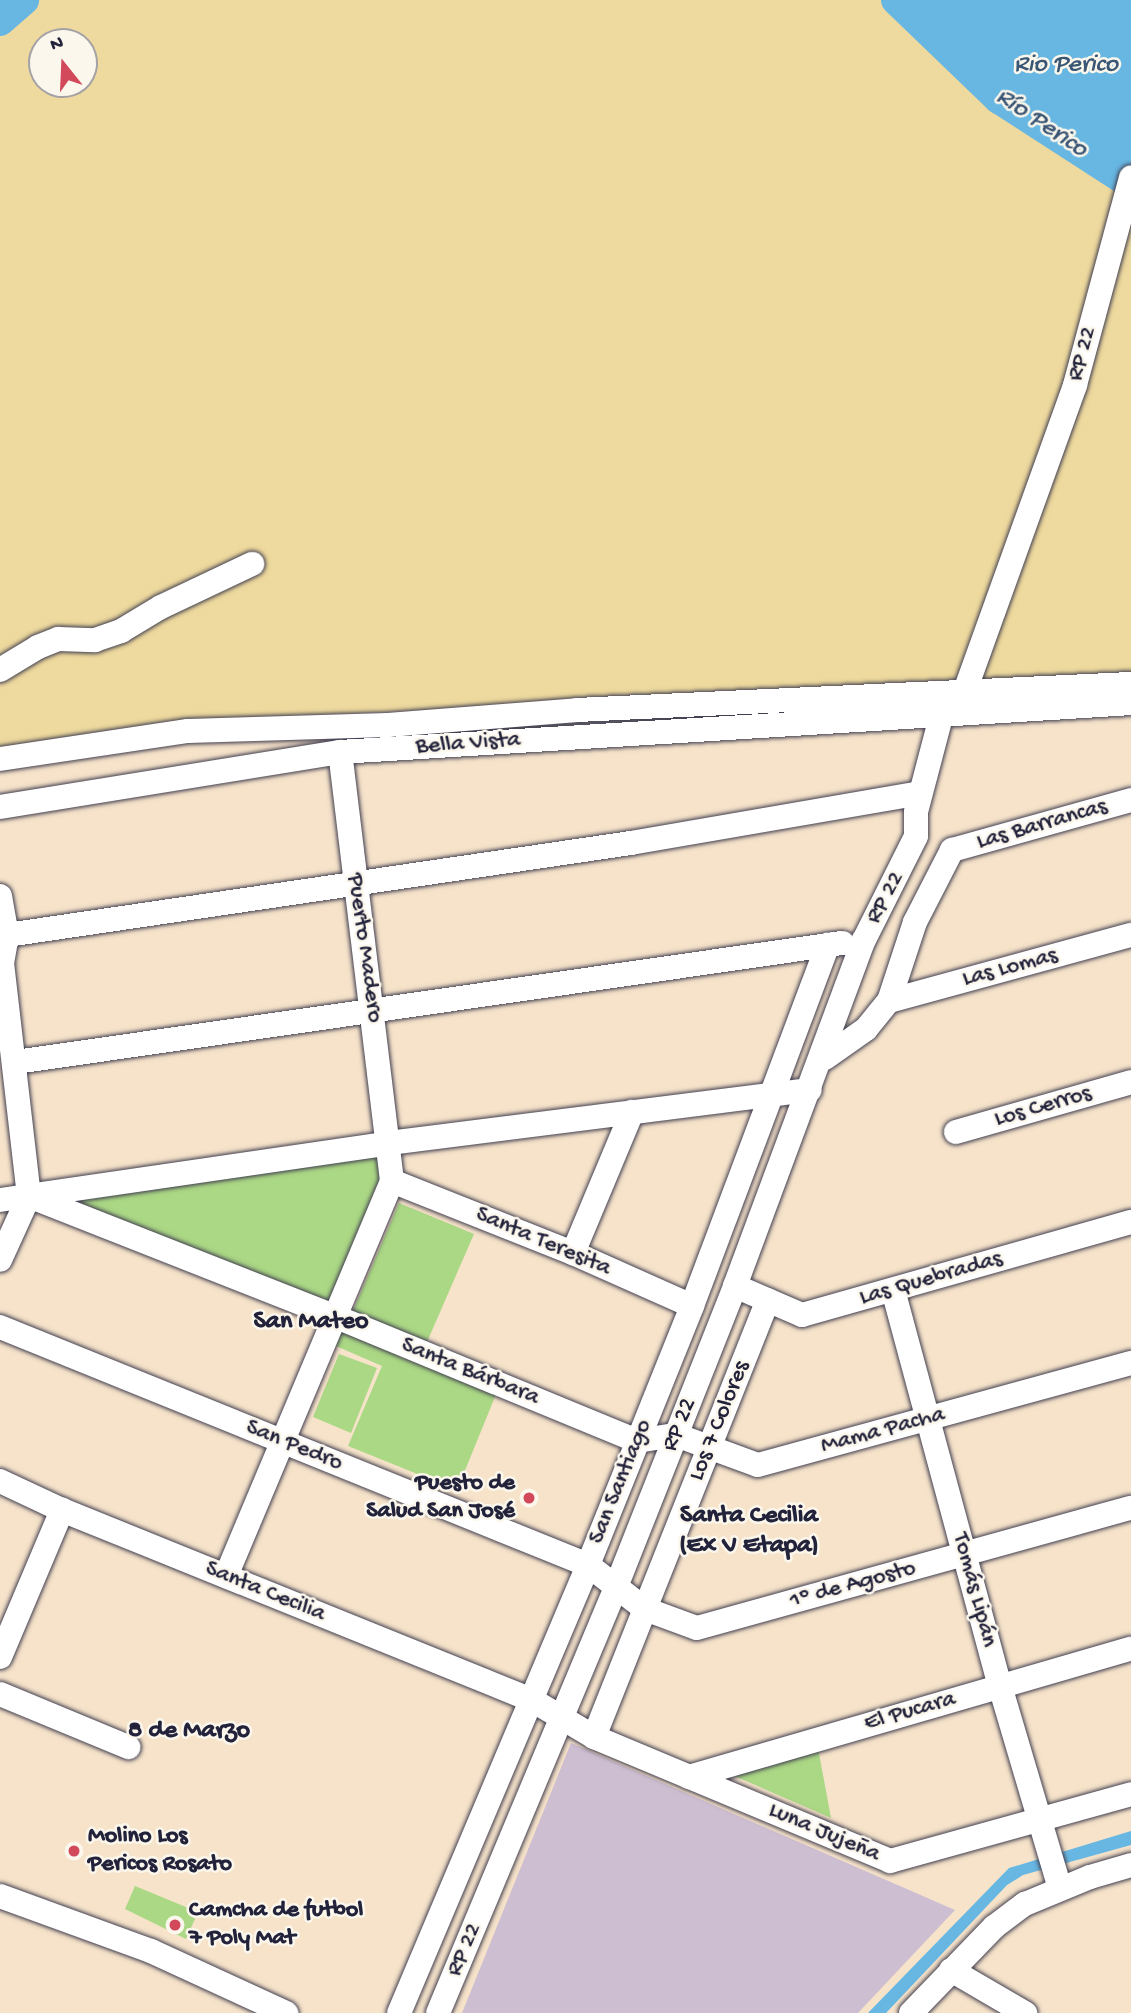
<!DOCTYPE html>
<meta charset="utf-8">
<style>
body{margin:0}
#map{position:relative;width:1131px;height:2013px;overflow:hidden;background:#f6e3ca;font-family:"Gochi Hand",sans-serif}
div>[style]{position:absolute}
.industrial>*{inset:0;background:#cebed1}
.green>*{inset:0;background:#abd885}
.sand>*{inset:0;background:#eeda9e}
.water>*{inset:0;background:#67b7e2}
.river>*{height:30px;margin:-15px;padding:0 15px;transform-origin:15px;border-radius:15px;background:#67b7e2}
.roads{filter:drop-shadow(0 0 2px #423f50) drop-shadow(0 0 2px #423f50)}
.minor>*{height:24px;margin:-12px;padding:0 12px;transform-origin:12px;border-radius:12px;background:#fff}
.dots>*{width:19px;height:19px;translate:-50% -50%;box-sizing:border-box;border:4px solid #fbf7ec;border-radius:50%}
span{translate:-50% -50%;white-space:nowrap;text-align:center;line-height:1.15;-webkit-text-stroke:5px #fbf7ec;paint-order:stroke}
.street-label{font-size:24px;color:#22223b}
.poi-label{font-size:24px;color:#22223b;font-weight:700}
.right{translate:-100% -50%;text-align:right}
.left{translate:0 -50%;text-align:left}
.water-label{font-size:26px;color:#3a5675;font-style:italic}
.neighbourhood-label{font-size:26px;color:#22223b;font-weight:700}
.north{position:absolute;left:28px;top:28px;width:70px;height:70px;box-sizing:border-box;background:#fbf7ec;border:2px solid #a4a2a5;border-radius:50%;rotate:342deg;font-size:19px;font-weight:700;line-height:28px;text-align:center;color:#22223b}
.north::after{content:'';display:block;margin:auto;width:24px;height:32px;background:#d1495b;clip-path:polygon(50% 0,100% 100%,50% 72%,0 100%)}
</style>
<div id="map">
<div class="industrial">
<div style="clip-path:polygon(571px 1743px,955px 1910px,858px 2013px,462px 2013px)"></div>
</div>
<div class="green">
<div style="clip-path:polygon(380px 1156px,383px 1185px,332px 1305px,68px 1201px)"></div>
<div style="clip-path:polygon(399px 1203px,474px 1234px,427px 1342px,353px 1311px)"></div>
<div style="clip-path:polygon(344px 1323px,499px 1387px,457px 1490px,348px 1446px,382px 1366px,336px 1346px)"></div>
<div style="clip-path:polygon(339px 1354px,377px 1368px,351px 1433px,313px 1417px)"></div>
<div style="clip-path:polygon(818px 1748px,831px 1818px,723px 1771px)"></div>
<div style="clip-path:polygon(135px 1886px,198px 1912px,186px 1939px,125px 1909px)"></div>
</div>
<div class="sand">
<div style="clip-path:polygon(evenodd,0 0,1131px 0,1131px 673px,191px 722px,0 749px,0 0,42px 42px,84px 42px,84px 84px,42px 84px,42px 42px)"></div>
</div>
<div class="water">
<div style="clip-path:polygon(0 0,24px 0,0 21px)"></div>
<div style="clip-path:polygon(896px 0,1131px 0,1131px 184px,999px 99px)"></div>
<div style="clip-path:polygon(1131px 1831px,1131px 1845px,1023px 1875px,1007px 1885px,886px 2013px,868px 2013px,1009px 1868px)"></div>
</div>
<div class="river">
<div style="left:896px;top:0;width:143px;rotate:43.9deg"></div>
<div style="left:999px;top:99px;width:157px;rotate:32.8deg"></div>
<div style="left:0;top:21px;width:32px;rotate:-41deg"></div>
</div>
<div class="roads">
<div class="minor">
<div style="left:0;top:670px;width:44px;rotate:-31.2deg"></div>
<div style="left:38px;top:647px;width:22px;rotate:-22deg"></div>
<div style="left:58px;top:639px;width:37px;rotate:2deg"></div>
<div style="left:95px;top:640px;width:28px;rotate:-19deg"></div>
<div style="left:121px;top:631px;width:47px;rotate:-31deg"></div>
<div style="left:161px;top:607px;width:101px;rotate:-25.3deg"></div>
<div style="left:0;top:759px;width:190px;rotate:-8.5deg"></div>
<div style="left:188px;top:731px;width:200px;rotate:-1.7deg"></div>
<div style="left:388px;top:725px;width:190px;rotate:-4.5deg"></div>
<div style="left:577px;top:710px;width:555px;rotate:-2.69deg"></div>
<div style="left:0;top:807px;width:344px;rotate:-9.2deg"></div>
<div style="left:340px;top:752px;width:793px;rotate:-3.54deg"></div>
<div style="left:0;top:896px;width:40px;rotate:80deg"></div>
<div style="left:7px;top:935px;width:28px;rotate:100deg"></div>
<div style="left:2px;top:963px;width:235px;rotate:83.4deg"></div>
<div style="left:29px;top:1196px;width:70px;rotate:114.4deg"></div>
<div style="left:7px;top:935px;width:631px;rotate:-8.39deg"></div>
<div style="left:631px;top:843px;width:293px;rotate:-9.8deg"></div>
<div style="left:889px;top:1001px;width:251px;rotate:-15.3deg"></div>
<div style="left:825px;top:1058px;width:50px;rotate:-35.3deg"></div>
<div style="left:866px;top:1029px;width:36px;rotate:-51deg"></div>
<div style="left:889px;top:1001px;width:83px;rotate:-71.8deg"></div>
<div style="left:915px;top:922px;width:81px;rotate:-62.8deg"></div>
<div style="left:952px;top:850px;width:186px;rotate:-15.6deg"></div>
<div style="left:16px;top:1062px;width:835px;rotate:-8.2deg"></div>
<div style="left:956px;top:1132px;width:182px;rotate:-15.9deg"></div>
<div style="left:392px;top:1181px;width:195px;rotate:21.7deg"></div>
<div style="left:573px;top:1253px;width:130px;rotate:24deg"></div>
<div style="left:29px;top:1196px;width:328px;rotate:21.5deg"></div>
<div style="left:334px;top:1316px;width:328px;rotate:22.4deg"></div>
<div style="left:637px;top:1441px;width:39px;rotate:-9deg"></div>
<div style="left:676px;top:1435px;width:87px;rotate:20.1deg"></div>
<div style="left:758px;top:1465px;width:387px;rotate:-15.3deg"></div>
<div style="left:0;top:1200px;width:393px;rotate:-8.3deg"></div>
<div style="left:389px;top:1143px;width:424px;rotate:-7.2deg"></div>
<div style="left:573px;top:1253px;width:153px;rotate:-67.3deg"></div>
<div style="left:735px;top:1286px;width:73px;rotate:23.4deg"></div>
<div style="left:802px;top:1315px;width:342px;rotate:-15.8deg"></div>
<div style="left:893px;top:1290px;width:410px;rotate:74.9deg"></div>
<div style="left:1000px;top:1686px;width:211px;rotate:73.5deg"></div>
<div style="left:0;top:1327px;width:634px;rotate:22.04deg"></div>
<div style="left:588px;top:1565px;width:72px;rotate:37.7deg"></div>
<div style="left:645px;top:1609px;width:55px;rotate:20.1deg"></div>
<div style="left:697px;top:1628px;width:450px;rotate:-15.5deg"></div>
<div style="left:0;top:1481px;width:68px;rotate:25.1deg"></div>
<div style="left:62px;top:1510px;width:507px;rotate:22.01deg"></div>
<div style="left:532px;top:1700px;width:72px;rotate:30.8deg"></div>
<div style="left:594px;top:1737px;width:321px;rotate:22.7deg"></div>
<div style="left:890px;top:1861px;width:250px;rotate:-15.5deg"></div>
<div style="left:226px;top:1576px;width:428px;rotate:-67.2deg"></div>
<div style="left:392px;top:1181px;width:432px;rotate:-96.9deg"></div>
<div style="left:0;top:1657px;width:160px;rotate:-67.1deg"></div>
<div style="left:0;top:1694px;width:139px;rotate:22.5deg"></div>
<div style="left:594px;top:1737px;width:470px;rotate:-68.3deg"></div>
<div style="left:689px;top:1777px;width:460px;rotate:-16.2deg"></div>
<div style="left:0;top:1896px;width:161px;rotate:20deg"></div>
<div style="left:151px;top:1951px;width:149px;rotate:24.7deg"></div>
<div style="left:951px;top:1970px;width:86px;rotate:30.2deg"></div>
<div style="left:399px;top:2013px;width:486px;rotate:-67.1deg"></div>
<div style="left:588px;top:1565px;width:279px;rotate:-68.1deg"></div>
<div style="left:692px;top:1306px;width:386px;rotate:-69.4deg"></div>
<div style="left:438px;top:2013px;width:462px;rotate:-67.3deg"></div>
<div style="left:616px;top:1587px;width:324px;rotate:-68.4deg"></div>
<div style="left:735px;top:1286px;width:369px;rotate:-69.6deg"></div>
<div style="left:864px;top:940px;width:116px;rotate:-63.4deg"></div>
<div style="left:916px;top:836px;width:24px;rotate:-90deg"></div>
<div style="left:916px;top:812px;width:98px;rotate:-75.3deg"></div>
<div style="left:941px;top:717px;width:35px;rotate:-47deg"></div>
<div style="left:965px;top:691px;width:325px;rotate:-70.2deg"></div>
<div style="left:1075px;top:385px;width:215px;rotate:-74.9deg"></div>
<div style="left:911px;top:2013px;width:120px;rotate:-46deg"></div>
<div style="left:994px;top:1927px;width:39px;rotate:-37deg"></div>
<div style="left:1025px;top:1904px;width:70px;rotate:-22.6deg"></div>
<div style="left:1090px;top:1877px;width:43px;rotate:-16.3deg"></div>
</div>
</div>
<div class="dots">
<div style="left:529px;top:1498px;background:#d1495b"></div>
<div style="left:74px;top:1851px;background:#d1495b"></div>
<div style="left:175px;top:1925px;background:#d1495b"></div>
</div>
<div class="street-label">
<span style="left:1083px;top:354px;rotate:-75deg">RP 22</span>
<span style="left:468px;top:744px;rotate:-4deg">Bella Vista</span>
<span style="left:1042px;top:825px;rotate:-16deg">Las Barrancas</span>
<span style="left:886px;top:898px;rotate:-62deg">RP 22</span>
<span style="left:364px;top:948px;rotate:82deg">Puerto Madero</span>
<span style="left:1010px;top:968px;rotate:-15deg">Las Lomas</span>
<span style="left:1043px;top:1107px;rotate:-16deg">Los Cerros</span>
<span style="left:543px;top:1242px;rotate:23deg">Santa Teresita</span>
<span style="left:931px;top:1279px;rotate:-16deg">Las Quebradas</span>
<span style="left:470px;top:1372px;rotate:22deg">Santa Bárbara</span>
<span style="left:720px;top:1421px;rotate:-68deg">Los 7 Colores</span>
<span style="left:680px;top:1425px;rotate:-68deg">RP 22</span>
<span style="left:883px;top:1431px;rotate:-15deg">Mama Pacha</span>
<span style="left:294px;top:1446px;rotate:22deg">San Pedro</span>
<span style="left:621px;top:1482px;rotate:-68deg">San Santiago</span>
<span style="left:853px;top:1585px;rotate:-15deg">1º de Agosto</span>
<span style="left:974px;top:1590px;rotate:75deg">Tomás Lipán</span>
<span style="left:265px;top:1592px;rotate:22deg">Santa Cecilia</span>
<span style="left:910px;top:1712px;rotate:-16deg">El Pucara</span>
<span style="left:824px;top:1833px;rotate:23deg">Luna Jujeña</span>
<span style="left:465px;top:1950px;rotate:-67deg">RP 22</span>
</div>
<div class="poi-label">
<span class="right" style="left:515px;top:1498px">Puesto de<br>Salud San José</span>
<span class="left" style="left:88px;top:1851px">Molino Los<br>Pericos Rosato</span>
<span class="left" style="left:189px;top:1925px">Camcha de futbol<br>7 Poly Mat</span>
</div>
<div class="water-label">
<span style="left:1066px;top:66px">Rio Perico</span>
<span style="left:1041px;top:124px;rotate:34deg">Río Perico</span>
</div>
<div class="neighbourhood-label">
<span style="left:311px;top:1323px">San Mateo</span>
<span style="left:749px;top:1532px">Santa Cecilia<br>(Ex V Etapa)</span>
<span style="left:189px;top:1732px">8 de Marzo</span>
</div>
<div class="north">N</div>
</div>
